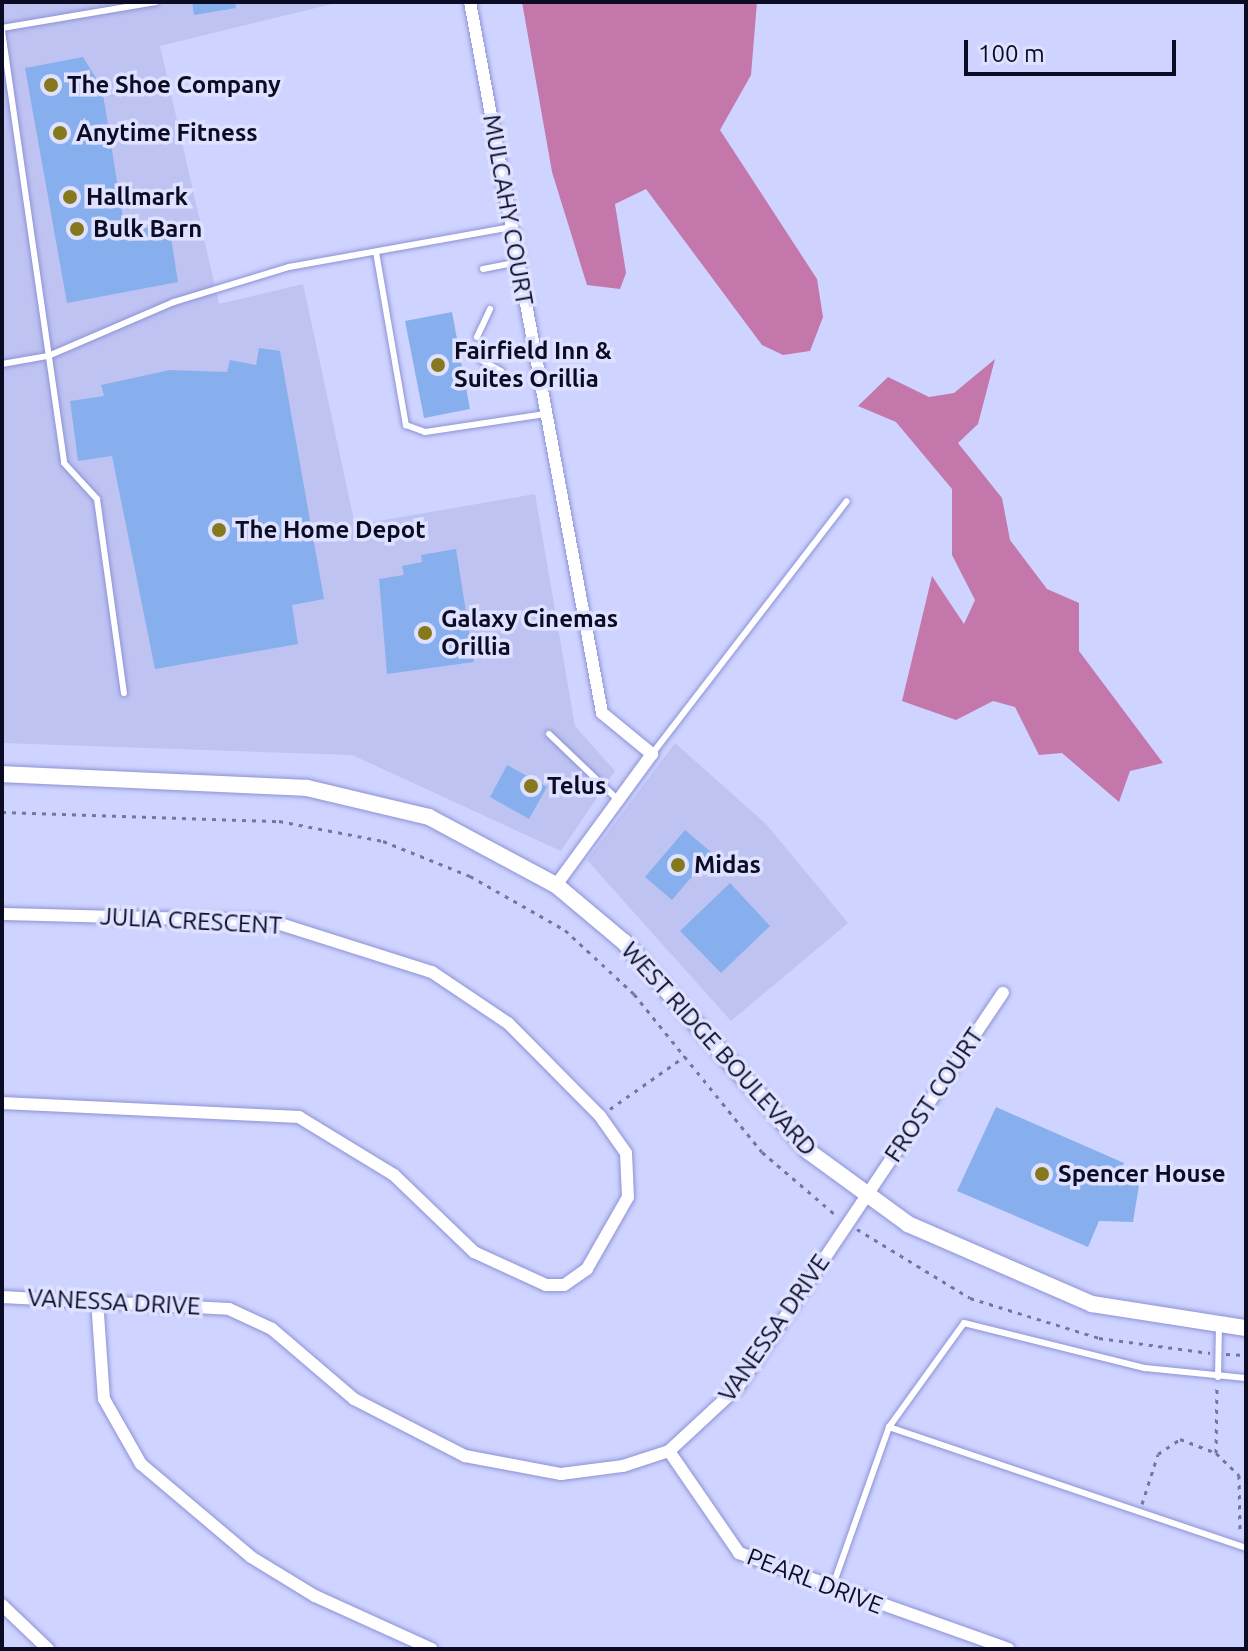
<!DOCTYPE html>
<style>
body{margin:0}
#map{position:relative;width:1248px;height:1651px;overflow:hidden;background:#ced3ff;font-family:Ubuntu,sans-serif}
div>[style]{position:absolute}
.built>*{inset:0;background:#bec3f2}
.water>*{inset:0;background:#c377aa}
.building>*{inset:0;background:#88afed}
.path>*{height:3px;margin-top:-1.5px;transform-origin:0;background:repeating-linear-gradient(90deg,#75779a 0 4px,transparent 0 10px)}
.roads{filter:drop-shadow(0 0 2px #8d92d6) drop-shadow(0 0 2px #8d92d6)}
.service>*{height:6px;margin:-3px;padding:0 3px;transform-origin:3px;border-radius:3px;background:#fff}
.minor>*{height:12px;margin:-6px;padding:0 6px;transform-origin:6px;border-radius:6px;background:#fff}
.tertiary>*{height:16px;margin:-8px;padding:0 8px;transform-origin:8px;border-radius:8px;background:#fff}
.dots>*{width:22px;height:22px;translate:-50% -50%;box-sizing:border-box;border:4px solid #dee1ff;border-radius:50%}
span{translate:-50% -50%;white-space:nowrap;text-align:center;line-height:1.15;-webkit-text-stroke:7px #dee1ff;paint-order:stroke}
.poi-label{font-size:24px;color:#0b0b23;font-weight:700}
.left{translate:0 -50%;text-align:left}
.street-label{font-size:24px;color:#0b0b23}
.frame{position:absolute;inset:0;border:4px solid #0b0b23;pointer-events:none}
.scale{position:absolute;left:964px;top:40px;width:212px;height:36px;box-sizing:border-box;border:4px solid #0b0b23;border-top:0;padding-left:10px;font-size:24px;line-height:28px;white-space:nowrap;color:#0b0b23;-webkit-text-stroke:6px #dee1ff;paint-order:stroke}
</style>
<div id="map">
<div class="built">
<div style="clip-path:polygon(2px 2px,340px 2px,160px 46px,219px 304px,303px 284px,355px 525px,535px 494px,575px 726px,615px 771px,561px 851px,352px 755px,2px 743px)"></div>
<div style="clip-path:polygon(675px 743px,766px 824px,848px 923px,731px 1021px,587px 860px)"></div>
</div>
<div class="water">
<div style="clip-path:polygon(522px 2px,757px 2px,751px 75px,720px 130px,817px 279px,823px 317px,810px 351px,783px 355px,762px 345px,646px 189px,615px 204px,626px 273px,620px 289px,587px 285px,552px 172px)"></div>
<div style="clip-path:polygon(995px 359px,978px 424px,958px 443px,1002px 498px,1010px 540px,1047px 589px,1079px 603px,1079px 651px,1163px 763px,1130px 771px,1119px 802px,1062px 753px,1039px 755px,1015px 707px,993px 701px,956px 720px,902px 701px,932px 576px,964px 624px,975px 600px,952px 555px,952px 489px,896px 422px,858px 406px,888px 377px,929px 397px,954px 393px)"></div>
</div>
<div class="building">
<div style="clip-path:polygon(192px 2px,235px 2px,236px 8px,194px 15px)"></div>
<div style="clip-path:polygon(83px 57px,102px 88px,125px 231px,169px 225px,178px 282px,67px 303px,25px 68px)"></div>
<div style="clip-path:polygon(452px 312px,470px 409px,424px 418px,405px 321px)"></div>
<div style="clip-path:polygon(259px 348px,280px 351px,324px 599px,292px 605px,298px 644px,155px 669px,112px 456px,78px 461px,70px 401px,104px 396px,101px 385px,170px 370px,227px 372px,230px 360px,256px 365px)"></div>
<div style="clip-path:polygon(456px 549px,474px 662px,387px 674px,379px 579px,404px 575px,402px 566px,422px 562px,421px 555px)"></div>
<div style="clip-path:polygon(507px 765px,547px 787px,529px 819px,490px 797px)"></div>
<div style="clip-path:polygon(685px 830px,712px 853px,672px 900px,645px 877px)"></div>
<div style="clip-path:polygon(730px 883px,770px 926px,721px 973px,680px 931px)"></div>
<div style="clip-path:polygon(996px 1107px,1124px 1163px,1116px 1182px,1139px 1185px,1133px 1222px,1099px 1221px,1088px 1247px,957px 1191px)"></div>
</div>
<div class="path">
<div style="left:2px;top:812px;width:277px;rotate:1.9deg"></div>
<div style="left:279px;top:821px;width:106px;rotate:10.9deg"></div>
<div style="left:383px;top:841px;width:94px;rotate:21.9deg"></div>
<div style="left:470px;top:876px;width:109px;rotate:29.6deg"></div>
<div style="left:565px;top:930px;width:94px;rotate:42.8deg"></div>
<div style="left:634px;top:994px;width:203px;rotate:51deg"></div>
<div style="left:762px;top:1152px;width:99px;rotate:40.5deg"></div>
<div style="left:610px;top:1109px;width:92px;rotate:-35.2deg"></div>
<div style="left:857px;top:1229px;width:132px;rotate:31.4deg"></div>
<div style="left:970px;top:1298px;width:135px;rotate:17.2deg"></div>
<div style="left:1099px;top:1338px;width:112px;rotate:7.7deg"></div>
<div style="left:1226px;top:1354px;width:20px;rotate:3deg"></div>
<div style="left:1216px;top:1453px;width:68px;rotate:-89.2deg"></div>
<div style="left:1142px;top:1504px;width:52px;rotate:-72.3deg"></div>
<div style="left:1158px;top:1454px;width:27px;rotate:-34deg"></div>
<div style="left:1180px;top:1439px;width:39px;rotate:21deg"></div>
<div style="left:1216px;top:1453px;width:32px;rotate:44deg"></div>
<div style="left:1239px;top:1475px;width:59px;rotate:89deg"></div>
</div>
<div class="roads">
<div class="service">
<div style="left:2px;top:28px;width:156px;rotate:-9.6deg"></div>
<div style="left:2px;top:31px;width:436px;rotate:81.8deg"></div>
<div style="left:64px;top:463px;width:49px;rotate:47.5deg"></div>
<div style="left:97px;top:499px;width:196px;rotate:82.1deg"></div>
<div style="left:376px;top:252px;width:176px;rotate:80.2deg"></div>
<div style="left:406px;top:425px;width:20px;rotate:20deg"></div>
<div style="left:425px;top:432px;width:122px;rotate:-8.5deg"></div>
<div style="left:483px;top:269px;width:36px;rotate:-11deg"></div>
<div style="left:477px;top:337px;width:31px;rotate:-65deg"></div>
<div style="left:481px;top:360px;width:23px;rotate:29deg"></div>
<div style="left:2px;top:364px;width:47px;rotate:-9.9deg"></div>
<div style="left:48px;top:356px;width:137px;rotate:-23.2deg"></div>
<div style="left:174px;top:302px;width:120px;rotate:-16.9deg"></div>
<div style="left:289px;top:267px;width:226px;rotate:-10.2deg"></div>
<div style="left:549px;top:734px;width:94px;rotate:43.7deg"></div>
<div style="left:652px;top:754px;width:319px;rotate:-52.4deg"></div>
<div style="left:1218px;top:1377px;width:50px;rotate:-88.9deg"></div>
<div style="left:889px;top:1427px;width:377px;rotate:18.7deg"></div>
<div style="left:832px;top:1588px;width:171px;rotate:-70.5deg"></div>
<div style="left:889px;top:1427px;width:128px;rotate:-54.2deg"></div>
<div style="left:964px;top:1323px;width:187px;rotate:14deg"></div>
<div style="left:1145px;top:1368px;width:101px;rotate:5.7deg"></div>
</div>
<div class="minor">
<div style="left:470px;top:2px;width:723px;rotate:79.48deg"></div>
<div style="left:602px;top:713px;width:65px;rotate:39.4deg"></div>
<div style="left:652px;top:754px;width:162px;rotate:126.2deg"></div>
<div style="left:2px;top:914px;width:269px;rotate:1.5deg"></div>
<div style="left:271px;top:921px;width:169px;rotate:17.6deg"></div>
<div style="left:432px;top:972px;width:92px;rotate:33.9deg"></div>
<div style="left:508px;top:1023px;width:131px;rotate:45.3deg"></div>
<div style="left:600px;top:1116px;width:45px;rotate:54.9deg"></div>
<div style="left:626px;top:1153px;width:44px;rotate:87.4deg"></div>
<div style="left:628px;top:1197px;width:83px;rotate:119.7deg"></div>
<div style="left:587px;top:1269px;width:28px;rotate:145deg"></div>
<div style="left:564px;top:1285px;width:18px;rotate:180deg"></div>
<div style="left:546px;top:1285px;width:79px;rotate:-155.4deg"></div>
<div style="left:474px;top:1252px;width:111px;rotate:-136.1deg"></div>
<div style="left:394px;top:1175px;width:111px;rotate:-148.6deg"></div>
<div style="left:299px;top:1117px;width:297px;rotate:-177.3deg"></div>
<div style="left:2px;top:1297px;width:227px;rotate:3deg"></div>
<div style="left:229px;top:1309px;width:47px;rotate:24.9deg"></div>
<div style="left:272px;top:1329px;width:108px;rotate:40.5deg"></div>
<div style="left:354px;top:1399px;width:125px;rotate:27.2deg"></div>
<div style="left:465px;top:1456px;width:98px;rotate:10.6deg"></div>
<div style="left:561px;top:1474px;width:63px;rotate:-7.4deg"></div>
<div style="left:623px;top:1466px;width:48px;rotate:-18.1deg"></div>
<div style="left:669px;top:1451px;width:94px;rotate:-42.8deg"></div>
<div style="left:738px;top:1387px;width:475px;rotate:-56.1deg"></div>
<div style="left:97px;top:1300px;width:99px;rotate:86deg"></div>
<div style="left:104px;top:1399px;width:75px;rotate:60.4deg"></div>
<div style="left:141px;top:1464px;width:144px;rotate:40.2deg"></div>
<div style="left:251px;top:1557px;width:75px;rotate:31.4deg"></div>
<div style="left:315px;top:1596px;width:128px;rotate:24.4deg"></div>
<div style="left:669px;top:1451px;width:124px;rotate:55.5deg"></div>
<div style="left:739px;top:1553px;width:286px;rotate:19.6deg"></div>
<div style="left:2px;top:1605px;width:64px;rotate:43.7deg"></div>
</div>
<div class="tertiary">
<div style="left:2px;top:774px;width:305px;rotate:2.6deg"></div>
<div style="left:307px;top:788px;width:125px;rotate:13.4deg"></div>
<div style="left:429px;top:817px;width:144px;rotate:28.2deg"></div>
<div style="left:556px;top:885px;width:89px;rotate:40deg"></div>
<div style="left:624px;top:942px;width:278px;rotate:48.6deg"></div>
<div style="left:808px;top:1151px;width:124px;rotate:36.1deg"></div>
<div style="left:908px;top:1224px;width:201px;rotate:23.5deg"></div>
<div style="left:1092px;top:1304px;width:156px;rotate:8.9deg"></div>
</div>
</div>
<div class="dots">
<div style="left:51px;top:85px;background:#86781c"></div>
<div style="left:60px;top:133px;background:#86781c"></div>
<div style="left:70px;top:197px;background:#86781c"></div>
<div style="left:77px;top:229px;background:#86781c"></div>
<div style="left:438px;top:365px;background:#86781c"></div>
<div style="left:219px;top:530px;background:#86781c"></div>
<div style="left:425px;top:633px;background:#86781c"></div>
<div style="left:531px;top:786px;background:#86781c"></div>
<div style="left:678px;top:865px;background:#86781c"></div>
<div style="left:1042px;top:1174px;background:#86781c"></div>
</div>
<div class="poi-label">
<span class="left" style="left:67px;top:85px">The Shoe Company</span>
<span class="left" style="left:76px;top:133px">Anytime Fitness</span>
<span class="left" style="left:86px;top:197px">Hallmark</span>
<span class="left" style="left:93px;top:229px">Bulk Barn</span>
<span class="left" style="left:454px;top:365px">Fairfield Inn &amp;<br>Suites Orillia</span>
<span class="left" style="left:235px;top:530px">The Home Depot</span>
<span class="left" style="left:441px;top:633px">Galaxy Cinemas<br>Orillia</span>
<span class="left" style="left:547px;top:786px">Telus</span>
<span class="left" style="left:694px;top:865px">Midas</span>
<span class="left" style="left:1058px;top:1174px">Spencer House</span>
</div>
<div class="street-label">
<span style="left:508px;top:210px;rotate:80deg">MULCAHY COURT</span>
<span style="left:191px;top:921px;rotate:3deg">JULIA CRESCENT</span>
<span style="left:719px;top:1049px;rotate:48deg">WEST RIDGE BOULEVARD</span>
<span style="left:934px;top:1095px;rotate:-56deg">FROST COURT</span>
<span style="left:114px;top:1302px;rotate:3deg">VANESSA DRIVE</span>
<span style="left:774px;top:1328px;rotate:-55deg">VANESSA DRIVE</span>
<span style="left:815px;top:1581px;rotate:21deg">PEARL DRIVE</span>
</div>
<div class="frame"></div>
<div class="scale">100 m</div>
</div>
